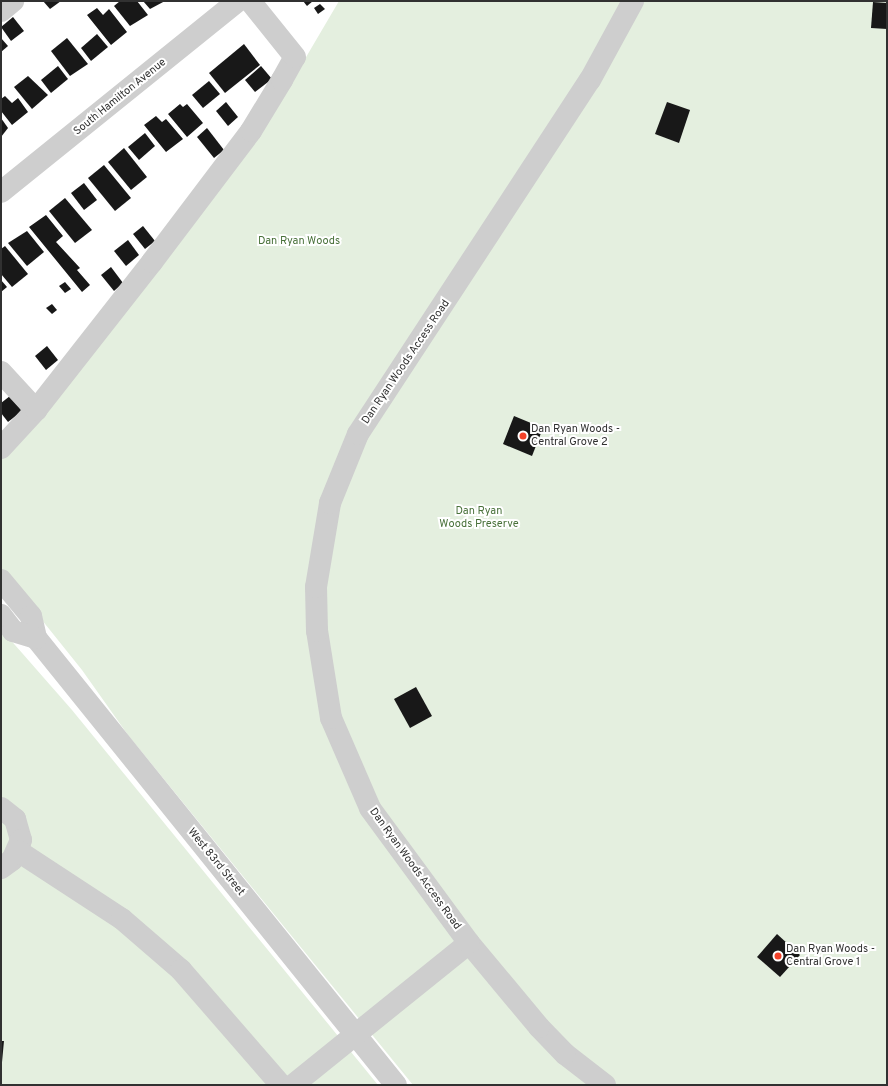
<!DOCTYPE html>
<style>
body{margin:0}
#map{position:relative;width:888px;height:1086px;overflow:hidden;background:#fff;font-family:Overpass,sans-serif}
div>[style]{position:absolute}
.green>*{inset:0;background:#e4efdf}
.building>*{inset:0;background:#181818}
.minor>*{height:22px;margin:-11px;padding:0 11px;transform-origin:11px;border-radius:11px;background:#cecece}
.dots>*{width:11px;height:11px;translate:-50% -50%;box-sizing:border-box;border:2px solid #fff;border-radius:50%}
span{translate:-50% -50%;white-space:nowrap;text-align:center;line-height:1.15;-webkit-text-stroke:4px #fff;paint-order:stroke}
.street-label{font-size:11px;color:#313131}
.park-label{font-size:11px;color:#49713a}
.poi-label{font-size:11px;color:#313131}
.left{translate:0 -50%;text-align:left}
.frame{position:absolute;inset:0;border:2px solid #313131;pointer-events:none}
</style>
<div id="map">
<div class="green">
<div style="clip-path:polygon(339px 1px,887px 1px,887px 1085px,413px 1085px,128px 735px,82px 670px,1px 569px,1px 455px,302px 64px)"></div>
<div style="clip-path:polygon(1px 629px,72px 710px,378px 1085px,1px 1085px)"></div>
</div>
<div class="building">
<div style="clip-path:polygon(43px 1px,61px 1px,50px 9px)"></div>
<div style="clip-path:polygon(120px 1px,137px 1px,148px 15px,130px 26px,114px 6px)"></div>
<div style="clip-path:polygon(143px 1px,165px 1px,150px 9px)"></div>
<div style="clip-path:polygon(303px 1px,313px 1px,307px 6px)"></div>
<div style="clip-path:polygon(873px 2px,887px 3px,887px 29px,871px 28px)"></div>
<div style="clip-path:polygon(320px 4px,325px 9px,318px 14px,314px 8px)"></div>
<div style="clip-path:polygon(97px 8px,103px 15px,109px 9px,127px 32px,111px 45px,87px 15px)"></div>
<div style="clip-path:polygon(13px 17px,24px 31px,11px 41px,1px 27px)"></div>
<div style="clip-path:polygon(97px 34px,108px 47px,91px 61px,81px 48px)"></div>
<div style="clip-path:polygon(1px 38px,8px 46px,1px 52px)"></div>
<div style="clip-path:polygon(67px 38px,88px 64px,70px 76px,51px 51px)"></div>
<div style="clip-path:polygon(244px 44px,260px 65px,225px 93px,209px 73px)"></div>
<div style="clip-path:polygon(58px 66px,68px 79px,51px 93px,41px 80px)"></div>
<div style="clip-path:polygon(261px 66px,272px 79px,255px 92px,245px 80px)"></div>
<div style="clip-path:polygon(28px 76px,48px 95px,32px 109px,14px 87px)"></div>
<div style="clip-path:polygon(209px 81px,220px 94px,203px 108px,192px 95px)"></div>
<div style="clip-path:polygon(5px 96px,12px 103px,18px 98px,28px 112px,12px 125px,1px 111px,1px 99px)"></div>
<div style="clip-path:polygon(226px 102px,238px 117px,228px 126px,216px 111px)"></div>
<div style="clip-path:polygon(667px 102px,690px 110px,679px 143px,655px 134px)"></div>
<div style="clip-path:polygon(180px 104px,183px 107px,187px 104px,203px 123px,187px 137px,168px 114px)"></div>
<div style="clip-path:polygon(156px 116px,162px 122px,166px 119px,183px 139px,166px 152px,144px 125px)"></div>
<div style="clip-path:polygon(1px 118px,8px 128px,1px 137px)"></div>
<div style="clip-path:polygon(207px 128px,224px 150px,214px 158px,197px 137px)"></div>
<div style="clip-path:polygon(145px 133px,155px 146px,139px 160px,128px 147px)"></div>
<div style="clip-path:polygon(124px 148px,147px 177px,131px 190px,108px 162px)"></div>
<div style="clip-path:polygon(104px 165px,131px 198px,115px 211px,88px 178px)"></div>
<div style="clip-path:polygon(84px 183px,97px 200px,84px 210px,71px 193px)"></div>
<div style="clip-path:polygon(65px 198px,92px 230px,75px 243px,49px 211px)"></div>
<div style="clip-path:polygon(46px 215px,63px 236px,56px 242px,80px 268px,77px 270px,90px 285px,82px 292px,29px 227px)"></div>
<div style="clip-path:polygon(143px 226px,155px 241px,145px 249px,133px 234px)"></div>
<div style="clip-path:polygon(27px 231px,44px 252px,27px 266px,8px 243px)"></div>
<div style="clip-path:polygon(128px 240px,139px 255px,126px 266px,114px 251px)"></div>
<div style="clip-path:polygon(5px 246px,28px 274px,12px 287px,1px 274px,1px 249px)"></div>
<div style="clip-path:polygon(111px 267px,123px 283px,114px 291px,101px 275px)"></div>
<div style="clip-path:polygon(1px 280px,7px 287px,1px 292px)"></div>
<div style="clip-path:polygon(65px 282px,71px 289px,65px 293px,59px 286px)"></div>
<div style="clip-path:polygon(52px 304px,57px 310px,52px 314px,46px 308px)"></div>
<div style="clip-path:polygon(47px 346px,58px 360px,46px 370px,35px 356px)"></div>
<div style="clip-path:polygon(10px 396px,22px 411px,8px 422px,1px 413px,1px 403px)"></div>
<div style="clip-path:polygon(514px 416px,543px 428px,532px 456px,503px 444px)"></div>
<div style="clip-path:polygon(416px 687px,432px 716px,410px 728px,394px 699px)"></div>
<div style="clip-path:polygon(777px 934px,800px 955px,780px 977px,757px 957px)"></div>
<div style="clip-path:polygon(1px 1041px,4px 1041px,2px 1062px,1px 1062px)"></div>
</div>
<div class="minor">
<div style="left:1px;top:11px;width:16px;rotate:-40deg"></div>
<div style="left:1px;top:192px;width:304px;rotate:-38.9deg"></div>
<div style="left:1px;top:372px;width:52px;rotate:47.4deg"></div>
<div style="left:1px;top:448px;width:52px;rotate:-47.4deg"></div>
<div style="left:36px;top:410px;width:188px;rotate:-51.9deg"></div>
<div style="left:152px;top:262px;width:164px;rotate:-52.9deg"></div>
<div style="left:251px;top:131px;width:60px;rotate:-58.7deg"></div>
<div style="left:282px;top:80px;width:26px;rotate:-61deg"></div>
<div style="left:295px;top:57px;width:72px;rotate:-128.8deg"></div>
<div style="left:1px;top:580px;width:47px;rotate:50.2deg"></div>
<div style="left:31px;top:616px;width:23px;rotate:77deg"></div>
<div style="left:36px;top:638px;width:574px;rotate:51.15deg"></div>
<div style="left:1px;top:615px;width:20px;rotate:53deg"></div>
<div style="left:13px;top:631px;width:24px;rotate:17deg"></div>
<div style="left:1px;top:808px;width:18px;rotate:38deg"></div>
<div style="left:15px;top:819px;width:22px;rotate:74deg"></div>
<div style="left:21px;top:840px;width:22px;rotate:114deg"></div>
<div style="left:12px;top:860px;width:14px;rotate:144deg"></div>
<div style="left:18px;top:851px;width:124px;rotate:33.2deg"></div>
<div style="left:122px;top:919px;width:78px;rotate:40.8deg"></div>
<div style="left:181px;top:970px;width:152px;rotate:49deg"></div>
<div style="left:293px;top:1085px;width:226px;rotate:-38.9deg"></div>
<div style="left:605px;top:1085px;width:51px;rotate:-142.2deg"></div>
<div style="left:565px;top:1054px;width:37px;rotate:-134deg"></div>
<div style="left:539px;top:1027px;width:109px;rotate:-129.8deg"></div>
<div style="left:469px;top:943px;width:167px;rotate:-126.3deg"></div>
<div style="left:370px;top:808px;width:98px;rotate:-113.4deg"></div>
<div style="left:331px;top:718px;width:88px;rotate:-99.1deg"></div>
<div style="left:317px;top:631px;width:44px;rotate:-91.3deg"></div>
<div style="left:316px;top:587px;width:85px;rotate:-80.5deg"></div>
<div style="left:330px;top:503px;width:74px;rotate:-67.9deg"></div>
<div style="left:358px;top:434px;width:423px;rotate:-56.8deg"></div>
<div style="left:590px;top:80px;width:90px;rotate:-61.4deg"></div>
</div>
<div class="dots">
<div style="left:523px;top:436px;background:#f34129"></div>
<div style="left:778px;top:956px;background:#f34129"></div>
</div>
<div class="street-label">
<span style="left:120px;top:97px;rotate:-39deg">South Hamilton Avenue</span>
<span style="left:406px;top:362px;rotate:-56deg">Dan Ryan Woods Access Road</span>
<span style="left:216px;top:862px;rotate:51deg">West 83rd Street</span>
<span style="left:415px;top:869px;rotate:54deg">Dan Ryan Woods Access Road</span>
</div>
<div class="park-label">
<span style="left:299px;top:241px">Dan Ryan Woods</span>
<span style="left:479px;top:518px">Dan Ryan<br>Woods Preserve</span>
</div>
<div class="poi-label">
<span class="left" style="left:531px;top:436px">Dan Ryan Woods -<br>Central Grove 2</span>
<span class="left" style="left:786px;top:956px">Dan Ryan Woods -<br>Central Grove 1</span>
</div>
<div class="frame"></div>
</div>
